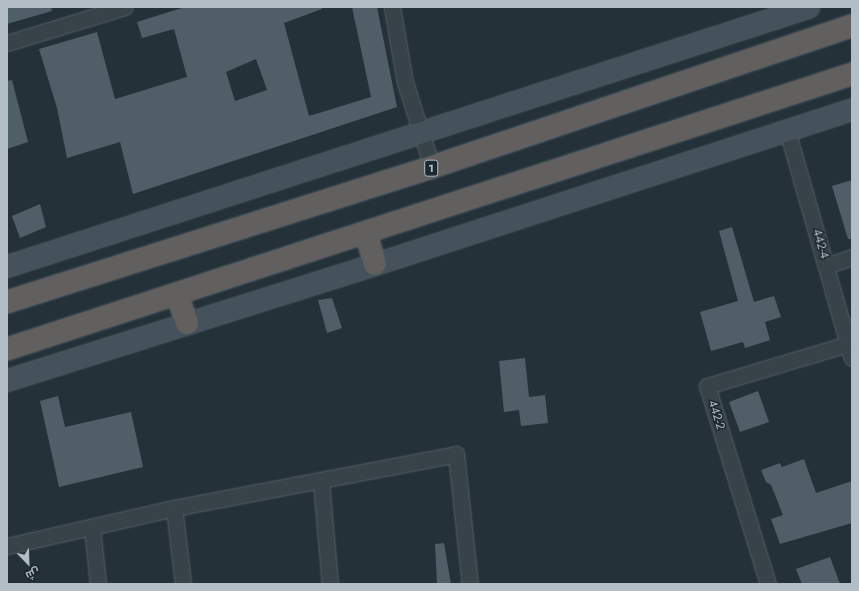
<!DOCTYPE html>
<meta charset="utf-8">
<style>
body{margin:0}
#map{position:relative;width:859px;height:591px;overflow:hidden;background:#243139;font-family:Jost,Cairo,sans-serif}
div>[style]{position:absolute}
.building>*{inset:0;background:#4f5e67}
.roads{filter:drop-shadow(0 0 1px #556067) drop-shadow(0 0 1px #556067)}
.minor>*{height:15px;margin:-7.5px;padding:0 7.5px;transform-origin:7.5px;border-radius:7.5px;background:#374249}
.secondary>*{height:21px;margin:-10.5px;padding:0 10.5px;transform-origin:10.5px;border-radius:10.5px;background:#45525c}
.trunk>*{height:22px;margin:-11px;padding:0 11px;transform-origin:11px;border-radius:11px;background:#62605f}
span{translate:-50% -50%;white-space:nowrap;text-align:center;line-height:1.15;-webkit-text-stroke:3px #1c272e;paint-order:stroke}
.shield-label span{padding:1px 3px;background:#1c272e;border:1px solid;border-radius:3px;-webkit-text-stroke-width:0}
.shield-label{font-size:11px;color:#b2bdc5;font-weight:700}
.street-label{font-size:12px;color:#b2bdc5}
.frame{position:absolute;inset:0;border:8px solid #b2bdc5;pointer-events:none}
.north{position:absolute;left:8px;top:543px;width:40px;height:40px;-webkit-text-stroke:3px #1c272e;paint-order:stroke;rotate:157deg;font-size:11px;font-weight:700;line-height:16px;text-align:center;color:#b2bdc5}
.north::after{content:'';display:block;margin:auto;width:14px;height:18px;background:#b2bdc5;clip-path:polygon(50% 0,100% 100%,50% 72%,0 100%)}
</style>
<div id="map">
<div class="building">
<div style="clip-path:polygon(7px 7px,51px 7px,52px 11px,7px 24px)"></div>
<div style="clip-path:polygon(evenodd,185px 7px,322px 7px,322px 9px,284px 23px,309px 116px,371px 97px,352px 7px,377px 7px,397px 107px,133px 194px,120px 142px,67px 158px,57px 108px,39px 49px,97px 32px,115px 99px,187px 77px,174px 29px,142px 38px,137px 22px,185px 7px,256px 59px,267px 90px,235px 101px,226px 72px,256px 59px)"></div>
<div style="clip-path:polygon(12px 80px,28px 142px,7px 149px,7px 81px)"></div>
<div style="clip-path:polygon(852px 180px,852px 239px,848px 239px,832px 186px)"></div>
<div style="clip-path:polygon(40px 204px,46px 227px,20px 238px,12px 216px)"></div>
<div style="clip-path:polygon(732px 227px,754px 302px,774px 296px,781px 317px,765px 322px,770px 340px,745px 348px,743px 342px,711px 351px,700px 312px,738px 301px,719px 231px)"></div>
<div style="clip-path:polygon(332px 298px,342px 328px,327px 333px,318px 300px)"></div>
<div style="clip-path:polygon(525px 358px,529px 397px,545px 395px,548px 423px,521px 426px,519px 410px,504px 412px,499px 361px)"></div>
<div style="clip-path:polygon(758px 391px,769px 422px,740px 432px,729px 402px)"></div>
<div style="clip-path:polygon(58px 396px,65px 427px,131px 412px,143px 467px,59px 487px,40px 401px)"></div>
<div style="clip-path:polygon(804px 459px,816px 493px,852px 481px,852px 523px,780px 544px,771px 519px,783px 515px,771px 485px,766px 482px,761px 470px,780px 463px,782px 467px)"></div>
<div style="clip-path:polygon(444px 543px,451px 584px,437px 584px,435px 544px)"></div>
<div style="clip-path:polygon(830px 557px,840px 584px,802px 584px,796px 569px)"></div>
</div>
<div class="roads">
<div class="minor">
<div style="left:392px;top:7px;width:76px;rotate:80.2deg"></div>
<div style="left:405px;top:82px;width:89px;rotate:72.4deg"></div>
<div style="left:7px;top:43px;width:123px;rotate:-17deg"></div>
<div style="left:787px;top:130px;width:237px;rotate:74.1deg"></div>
<div style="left:826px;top:266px;width:28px;rotate:-19deg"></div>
<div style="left:321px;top:482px;width:102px;rotate:85deg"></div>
<div style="left:174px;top:508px;width:77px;rotate:83.2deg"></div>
<div style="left:92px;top:527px;width:57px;rotate:84deg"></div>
<div style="left:7px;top:546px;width:171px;rotate:-12.8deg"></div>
<div style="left:174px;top:508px;width:287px;rotate:-10.8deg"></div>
<div style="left:456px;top:454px;width:131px;rotate:83.9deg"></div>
<div style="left:768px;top:584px;width:207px;rotate:-107.1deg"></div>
<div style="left:707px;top:386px;width:147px;rotate:-16.6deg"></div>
</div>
<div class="secondary">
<div style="left:7px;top:266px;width:842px;rotate:-17.92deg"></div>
<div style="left:7px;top:380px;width:386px;rotate:-17.5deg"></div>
<div style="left:375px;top:264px;width:502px;rotate:-18deg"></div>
</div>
<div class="trunk">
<div style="left:366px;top:233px;width:32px;rotate:74deg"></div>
<div style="left:177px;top:295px;width:30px;rotate:70deg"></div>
<div style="left:7px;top:302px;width:446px;rotate:-17.6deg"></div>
<div style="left:432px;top:167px;width:443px;rotate:-18.6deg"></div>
<div style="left:7px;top:349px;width:889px;rotate:-18.03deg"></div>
</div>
</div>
<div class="shield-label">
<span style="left:431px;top:168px">1</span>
</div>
<div class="street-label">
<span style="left:820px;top:244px;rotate:74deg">442-4</span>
<span style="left:716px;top:415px;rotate:73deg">442-2</span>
</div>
<div class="frame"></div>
<div class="north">ش</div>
</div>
